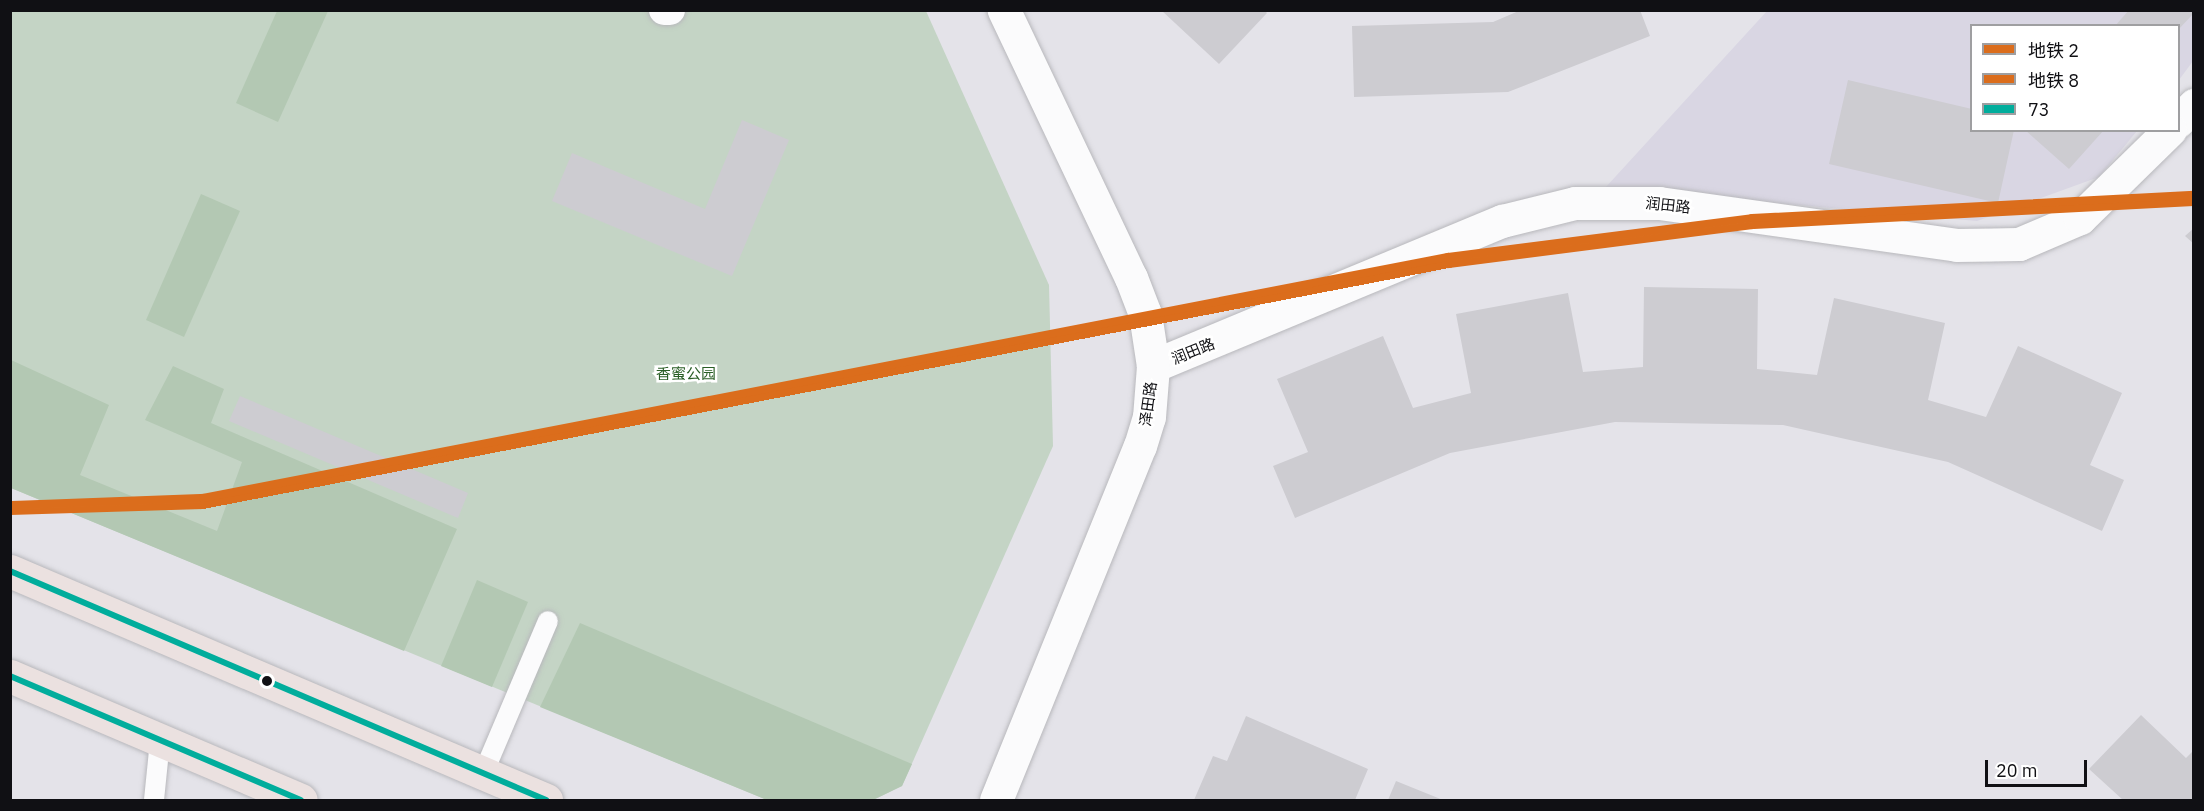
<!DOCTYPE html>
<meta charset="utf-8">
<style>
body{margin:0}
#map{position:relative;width:2204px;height:811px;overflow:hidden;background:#e4e3e9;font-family:"IBM Plex Sans","Noto Sans SC",sans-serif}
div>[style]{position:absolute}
.built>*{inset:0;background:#d9d6e3}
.green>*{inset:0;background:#c4d4c5}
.forest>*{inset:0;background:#b3c8b3}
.building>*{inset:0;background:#cdccd1}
.roads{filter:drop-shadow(0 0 2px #b8b8bc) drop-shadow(0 0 2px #b8b8bc)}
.service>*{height:20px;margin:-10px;padding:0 10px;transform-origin:10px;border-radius:10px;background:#fbfbfc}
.pedestrian>*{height:30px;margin:-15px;padding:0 15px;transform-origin:15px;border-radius:15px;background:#fbfbfc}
.minor>*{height:33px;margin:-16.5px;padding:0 16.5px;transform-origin:16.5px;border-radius:16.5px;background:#fbfbfc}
.primary>*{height:33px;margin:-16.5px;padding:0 16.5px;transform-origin:16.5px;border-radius:16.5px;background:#ebe1e0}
.bus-1>*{height:6px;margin:-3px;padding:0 3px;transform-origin:3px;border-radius:3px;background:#01ad9c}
.metro-1>*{height:8px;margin:-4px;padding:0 4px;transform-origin:4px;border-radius:4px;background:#db6d1c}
.metro-2>*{height:8px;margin:-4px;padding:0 4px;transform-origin:4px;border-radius:4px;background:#db6d1c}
.dots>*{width:16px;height:16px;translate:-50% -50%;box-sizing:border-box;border:3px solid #fff;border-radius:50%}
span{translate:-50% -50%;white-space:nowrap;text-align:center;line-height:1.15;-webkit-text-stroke:5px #fff;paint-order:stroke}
.street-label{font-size:15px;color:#101014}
.park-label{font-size:15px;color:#2a5e26}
.frame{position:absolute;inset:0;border:12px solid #101014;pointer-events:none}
.legend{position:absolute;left:1970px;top:24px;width:210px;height:108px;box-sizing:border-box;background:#fff;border:2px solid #9f9fa1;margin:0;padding:8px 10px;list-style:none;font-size:18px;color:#101014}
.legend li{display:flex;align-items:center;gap:12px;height:30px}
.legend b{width:30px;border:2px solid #9f9fa1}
.scale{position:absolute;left:1985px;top:760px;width:102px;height:27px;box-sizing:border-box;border:3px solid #101014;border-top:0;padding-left:8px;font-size:18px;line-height:21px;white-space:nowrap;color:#101014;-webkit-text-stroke:4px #fff;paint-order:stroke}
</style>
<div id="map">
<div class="built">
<div style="clip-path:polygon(1767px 11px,2193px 11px,2193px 61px,2179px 80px,2178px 26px,1972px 26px,1972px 130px,2137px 131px,2099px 177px,1977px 221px,1605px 188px)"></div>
</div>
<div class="green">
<div style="clip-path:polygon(10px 11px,926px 11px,1049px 285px,1053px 446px,902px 786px,873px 800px,767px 800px,11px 488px)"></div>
</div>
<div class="forest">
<div style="clip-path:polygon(277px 11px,328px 11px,278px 122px,236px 103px)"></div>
<div style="clip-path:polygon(201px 194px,240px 211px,184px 337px,146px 320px)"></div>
<div style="clip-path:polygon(11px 360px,109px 405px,80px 475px,217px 531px,242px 462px,145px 420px,173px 366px,224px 389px,211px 423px,457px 529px,404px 651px,11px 488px)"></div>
<div style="clip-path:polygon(477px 580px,528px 602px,492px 687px,441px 666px)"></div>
<div style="clip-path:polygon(580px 623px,912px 764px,902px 786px,873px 800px,767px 800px,540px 707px)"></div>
</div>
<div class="building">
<div style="clip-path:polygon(1161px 10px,1264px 10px,1267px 13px,1219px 64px)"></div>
<div style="clip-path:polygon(1521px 10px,1640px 10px,1650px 36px,1508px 92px,1354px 97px,1352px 26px,1493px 22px)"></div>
<div style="clip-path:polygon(2129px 10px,2194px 10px,2194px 13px,2178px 30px,2178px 26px,2115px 26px)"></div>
<div style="clip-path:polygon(1848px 80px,1972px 109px,1972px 130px,2014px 130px,1998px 203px,1829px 164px)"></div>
<div style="clip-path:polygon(742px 120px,789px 140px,732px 276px,552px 201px,572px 153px,705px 209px)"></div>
<div style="clip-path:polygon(2025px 130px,2104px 130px,2069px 169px)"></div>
<div style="clip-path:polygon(2194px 228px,2194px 244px,2185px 236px)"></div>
<div style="clip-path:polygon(1644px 287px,1758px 289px,1757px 369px,1817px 375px,1834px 298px,1945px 323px,1928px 400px,1986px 417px,2018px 346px,2122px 393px,2090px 465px,2124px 480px,2102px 531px,1948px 462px,1783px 425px,1615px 422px,1450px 453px,1295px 518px,1273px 466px,1308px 452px,1277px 379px,1383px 336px,1413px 408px,1471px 393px,1456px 314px,1568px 293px,1583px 372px,1643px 367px)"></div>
<div style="clip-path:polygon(240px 396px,468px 493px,458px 518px,229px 421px)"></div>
<div style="clip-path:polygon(2141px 715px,2186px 758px,2194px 750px,2194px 800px,2123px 800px,2089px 769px)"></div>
<div style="clip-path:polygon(1246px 716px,1368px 769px,1355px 800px,1194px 800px,1213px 756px,1227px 761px)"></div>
<div style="clip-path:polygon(1396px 781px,1443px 800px,1388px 800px)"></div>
</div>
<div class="roads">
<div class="service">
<div style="left:483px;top:774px;width:166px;rotate:-67deg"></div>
<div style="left:154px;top:800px;width:59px;rotate:-84.2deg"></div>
</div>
<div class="pedestrian">
<div style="left:664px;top:10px;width:6px"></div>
</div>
<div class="minor">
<div style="left:2178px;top:121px;width:23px;rotate:-45deg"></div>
<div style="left:1153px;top:366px;width:378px;rotate:-22.6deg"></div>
<div style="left:1502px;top:221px;width:75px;rotate:-13.9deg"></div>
<div style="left:1575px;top:203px;width:84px"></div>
<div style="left:1659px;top:203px;width:300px;rotate:8deg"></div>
<div style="left:1956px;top:245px;width:63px;rotate:-0.9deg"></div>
<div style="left:2019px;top:244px;width:66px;rotate:-23.1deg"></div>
<div style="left:2080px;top:218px;width:126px;rotate:-44.4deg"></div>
<div style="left:996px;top:800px;width:382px;rotate:-67.9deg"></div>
<div style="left:1140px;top:446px;width:30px;rotate:-73deg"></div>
<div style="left:1149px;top:417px;width:51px;rotate:-85.5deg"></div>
<div style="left:1153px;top:366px;width:53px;rotate:-98.7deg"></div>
<div style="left:1145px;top:314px;width:39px;rotate:-111deg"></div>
<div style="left:1131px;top:278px;width:297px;rotate:-115.4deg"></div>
</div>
<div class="primary">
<div style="left:10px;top:571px;width:583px;rotate:23.13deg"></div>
<div style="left:10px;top:676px;width:316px;rotate:23.1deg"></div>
</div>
</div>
<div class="bus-1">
<div style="left:10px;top:571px;width:583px;rotate:23.13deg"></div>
<div style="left:10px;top:676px;width:316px;rotate:23.1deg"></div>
</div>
<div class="metro-1">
<div style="left:10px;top:511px;width:193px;rotate:-1.8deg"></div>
<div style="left:203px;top:505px;width:1269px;rotate:-10.95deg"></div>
<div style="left:1449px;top:264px;width:306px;rotate:-7.3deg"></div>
<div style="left:1753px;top:225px;width:442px;rotate:-3deg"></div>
</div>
<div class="metro-2">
<div style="left:10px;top:505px;width:193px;rotate:-2.1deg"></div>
<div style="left:203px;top:498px;width:1268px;rotate:-10.96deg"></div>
<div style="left:1448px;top:257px;width:306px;rotate:-7.3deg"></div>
<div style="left:1752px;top:218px;width:443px;rotate:-3deg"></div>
</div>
<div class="dots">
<div style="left:267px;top:681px;background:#101014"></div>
</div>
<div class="street-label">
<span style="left:1668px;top:205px;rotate:6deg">润田路</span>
<span style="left:1193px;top:351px;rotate:-22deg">润田路</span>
<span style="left:1148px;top:404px;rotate:-82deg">泽田路</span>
</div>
<div class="park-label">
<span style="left:686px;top:374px">香蜜公园</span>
</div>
<div class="frame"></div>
<ul class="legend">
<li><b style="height:8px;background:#db6d1c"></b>地铁 2</li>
<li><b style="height:8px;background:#db6d1c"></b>地铁 8</li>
<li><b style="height:8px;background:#01ad9c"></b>73</li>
</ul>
<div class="scale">20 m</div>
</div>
